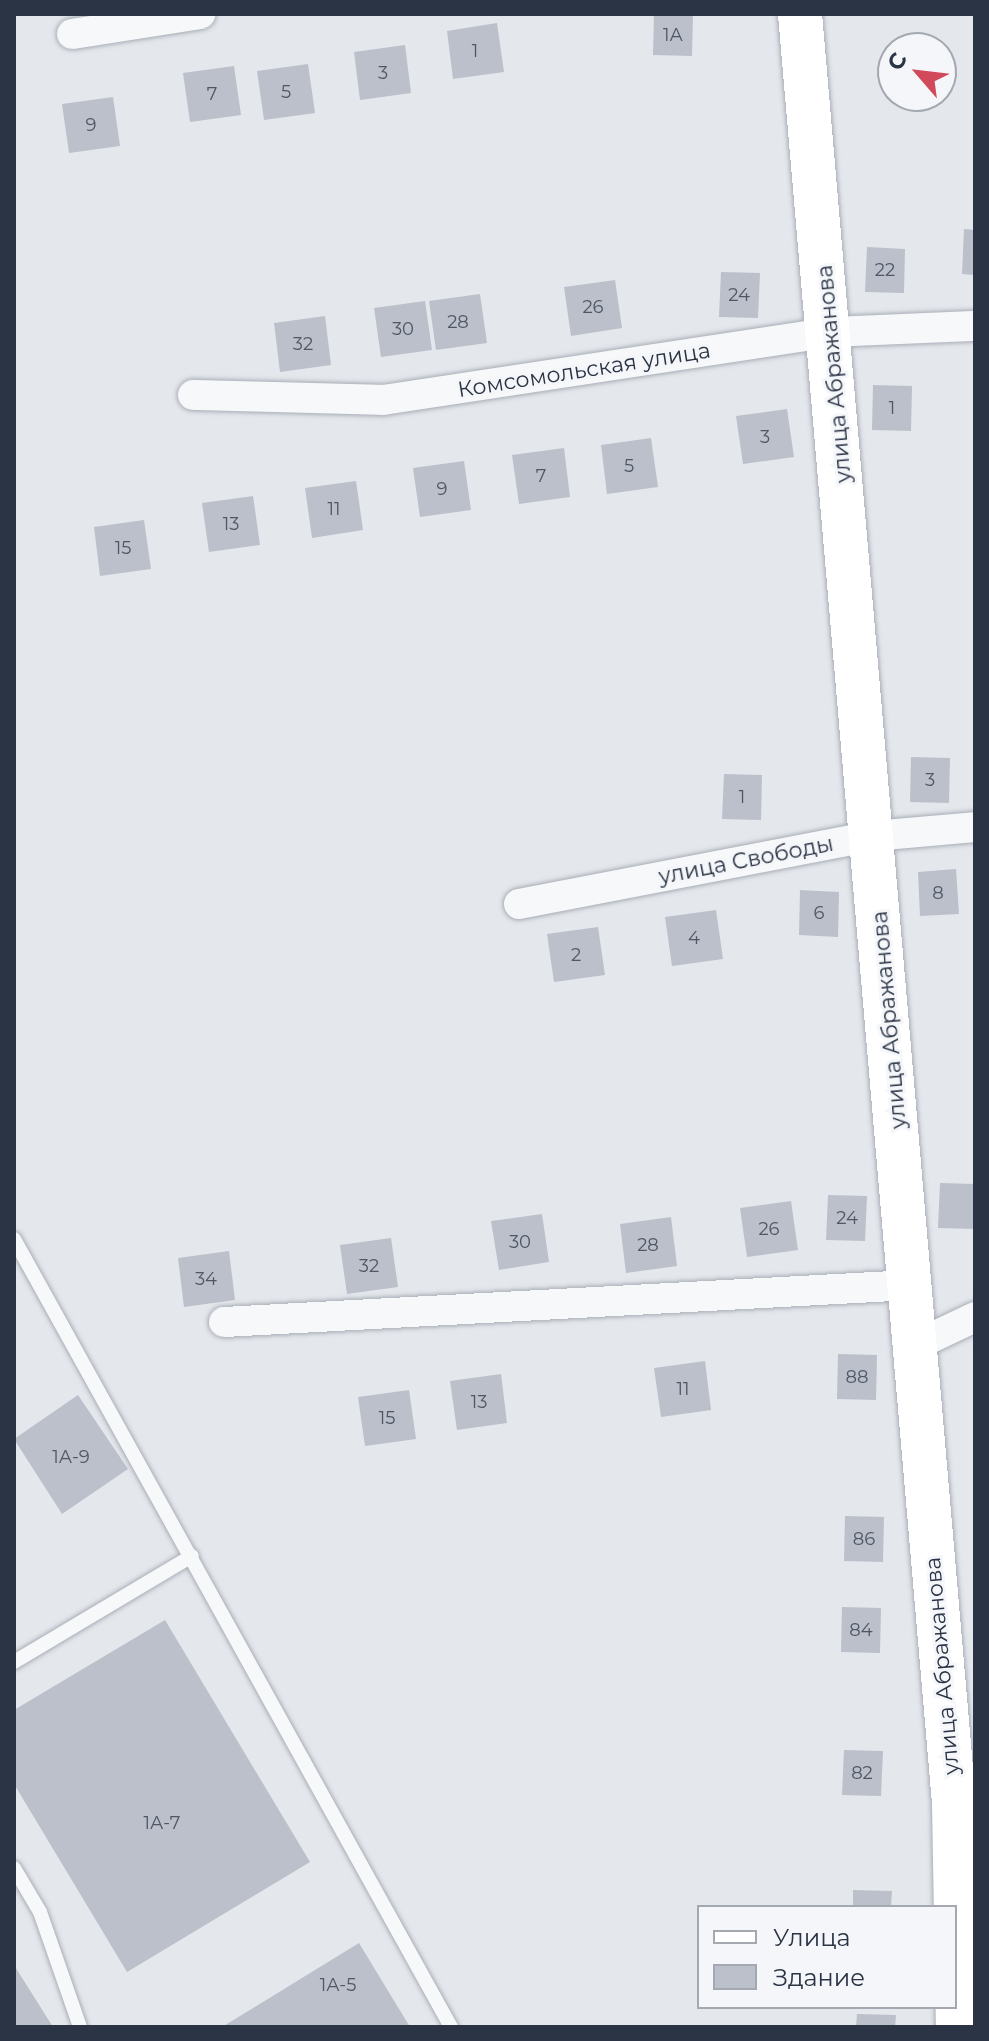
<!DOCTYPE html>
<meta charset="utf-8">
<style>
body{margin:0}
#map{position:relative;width:989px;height:2041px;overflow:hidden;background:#e4e7ec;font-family:Montserrat,sans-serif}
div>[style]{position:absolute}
.building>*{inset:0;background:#bbc0ca}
.roads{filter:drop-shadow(0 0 2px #a9aeb7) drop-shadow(0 0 2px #a9aeb7)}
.service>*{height:14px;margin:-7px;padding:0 7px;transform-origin:7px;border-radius:7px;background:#f7f8fa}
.minor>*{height:30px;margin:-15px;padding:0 15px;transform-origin:15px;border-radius:15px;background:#f7f8fa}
.primary>*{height:44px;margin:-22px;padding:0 22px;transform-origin:22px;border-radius:22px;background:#fff}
span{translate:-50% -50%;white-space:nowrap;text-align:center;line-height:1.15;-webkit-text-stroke:6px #f4f6f9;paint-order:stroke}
.number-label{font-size:18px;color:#4f5766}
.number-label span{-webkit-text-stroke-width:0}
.street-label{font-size:22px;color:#2b3445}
.frame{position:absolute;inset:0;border:16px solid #2b3445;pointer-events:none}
.legend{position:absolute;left:697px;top:1905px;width:260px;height:104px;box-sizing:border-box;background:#f4f6f9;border:2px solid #a4a8b1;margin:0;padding:10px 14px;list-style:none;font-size:24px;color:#2b3445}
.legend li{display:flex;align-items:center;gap:16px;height:40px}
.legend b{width:40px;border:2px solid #a4a8b1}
.north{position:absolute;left:877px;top:32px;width:80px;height:80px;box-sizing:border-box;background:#f4f6f9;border:2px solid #a4a8b1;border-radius:50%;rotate:298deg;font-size:22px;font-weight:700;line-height:32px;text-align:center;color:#2b3445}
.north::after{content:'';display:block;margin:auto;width:28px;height:36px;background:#d1495b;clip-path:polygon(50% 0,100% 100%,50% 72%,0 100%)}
</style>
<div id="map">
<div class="building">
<div style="clip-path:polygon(654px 14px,693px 14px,692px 56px,653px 55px)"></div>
<div style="clip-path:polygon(497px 23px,504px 72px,453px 79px,447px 31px)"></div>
<div style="clip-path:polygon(405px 45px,411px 93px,360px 100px,354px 52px)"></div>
<div style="clip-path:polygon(308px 64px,315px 113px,264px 120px,257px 71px)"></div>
<div style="clip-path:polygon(234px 66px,241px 115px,190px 122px,183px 73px)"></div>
<div style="clip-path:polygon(113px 97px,120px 146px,69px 153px,62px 104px)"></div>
<div style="clip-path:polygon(964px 229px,975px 230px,975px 275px,962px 274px)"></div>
<div style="clip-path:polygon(867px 247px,905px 249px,904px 293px,865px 292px)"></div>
<div style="clip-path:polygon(721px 272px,760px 273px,758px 318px,719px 317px)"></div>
<div style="clip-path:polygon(615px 280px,622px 328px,571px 336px,564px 287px)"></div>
<div style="clip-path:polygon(480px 294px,487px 343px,436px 350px,429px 301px)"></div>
<div style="clip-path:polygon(425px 301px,432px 350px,381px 357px,374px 308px)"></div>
<div style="clip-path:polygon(325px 316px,331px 365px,280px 372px,274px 323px)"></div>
<div style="clip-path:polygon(873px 385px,912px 386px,911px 431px,872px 430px)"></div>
<div style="clip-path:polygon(787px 409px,794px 457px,743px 464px,736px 416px)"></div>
<div style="clip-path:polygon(651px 438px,658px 487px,607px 494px,601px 445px)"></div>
<div style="clip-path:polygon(564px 448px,570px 497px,519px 504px,512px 455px)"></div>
<div style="clip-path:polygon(464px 461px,471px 510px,420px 517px,413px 468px)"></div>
<div style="clip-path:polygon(356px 481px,363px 530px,312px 538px,305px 488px)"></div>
<div style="clip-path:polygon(253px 496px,260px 545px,209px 552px,202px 503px)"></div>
<div style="clip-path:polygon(144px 520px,151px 569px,100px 576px,94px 527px)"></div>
<div style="clip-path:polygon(911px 757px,950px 758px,949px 803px,910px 802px)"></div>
<div style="clip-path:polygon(724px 774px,762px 775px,761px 820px,722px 819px)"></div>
<div style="clip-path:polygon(956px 869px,959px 914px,920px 916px,918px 872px)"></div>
<div style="clip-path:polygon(800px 890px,839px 892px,838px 937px,799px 935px)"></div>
<div style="clip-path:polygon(716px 910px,723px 959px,672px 966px,665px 917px)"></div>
<div style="clip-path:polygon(598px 927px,605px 975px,554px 982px,547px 934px)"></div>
<div style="clip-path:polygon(940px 1183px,975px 1184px,975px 1229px,938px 1228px)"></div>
<div style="clip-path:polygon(828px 1195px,867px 1196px,865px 1241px,826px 1240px)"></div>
<div style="clip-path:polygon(791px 1201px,798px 1250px,747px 1257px,740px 1208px)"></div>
<div style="clip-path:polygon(542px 1214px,549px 1262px,499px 1270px,491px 1221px)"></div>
<div style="clip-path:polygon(671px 1217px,677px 1266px,626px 1273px,620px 1224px)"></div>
<div style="clip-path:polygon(391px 1238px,398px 1287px,347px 1294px,340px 1245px)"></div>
<div style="clip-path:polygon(229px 1251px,235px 1300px,184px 1307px,178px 1258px)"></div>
<div style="clip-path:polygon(838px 1354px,877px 1355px,876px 1400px,837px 1399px)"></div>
<div style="clip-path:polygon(705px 1361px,711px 1410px,661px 1417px,654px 1368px)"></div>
<div style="clip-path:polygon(501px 1374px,507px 1423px,457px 1430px,450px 1381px)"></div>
<div style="clip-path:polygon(409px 1390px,416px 1439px,365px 1446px,358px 1397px)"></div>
<div style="clip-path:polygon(78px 1395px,128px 1469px,62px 1514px,14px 1439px)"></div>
<div style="clip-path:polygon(845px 1516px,884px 1517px,883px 1562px,844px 1561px)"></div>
<div style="clip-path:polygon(842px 1607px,881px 1608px,880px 1653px,841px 1652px)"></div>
<div style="clip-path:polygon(165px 1620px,310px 1862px,127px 1972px,14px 1784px,14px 1710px)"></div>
<div style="clip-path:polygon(844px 1750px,883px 1751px,881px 1796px,842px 1795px)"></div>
<div style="clip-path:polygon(853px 1890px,892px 1891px,891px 1907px,853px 1907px)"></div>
<div style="clip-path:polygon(359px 1943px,410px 2027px,222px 2027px)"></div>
<div style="clip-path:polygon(14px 1965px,53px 2027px,14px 2027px)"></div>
<div style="clip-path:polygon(857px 2014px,896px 2015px,895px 2027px,856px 2027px)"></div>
</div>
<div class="roads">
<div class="service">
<div style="left:14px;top:1239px;width:901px;rotate:60.99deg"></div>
<div style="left:14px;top:1662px;width:207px;rotate:-30.8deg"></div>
<div style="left:14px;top:1868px;width:51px;rotate:59.4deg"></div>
<div style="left:40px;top:1912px;width:122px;rotate:70.8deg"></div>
</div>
<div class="minor">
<div style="left:72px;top:34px;width:130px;rotate:-8.9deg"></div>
<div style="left:193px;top:395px;width:190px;rotate:1.5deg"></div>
<div style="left:383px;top:400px;width:453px;rotate:-8.6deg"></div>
<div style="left:831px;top:332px;width:144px;rotate:-2.4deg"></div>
<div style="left:519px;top:904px;width:360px;rotate:-10.9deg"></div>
<div style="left:873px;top:836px;width:102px;rotate:-5deg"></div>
<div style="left:224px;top:1322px;width:688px;rotate:-3.08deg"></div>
<div style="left:916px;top:1345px;width:65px;rotate:-25.4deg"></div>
</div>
<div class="primary">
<div style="left:800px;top:14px;width:1796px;rotate:85.08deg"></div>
<div style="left:954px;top:1803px;width:224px;rotate:89deg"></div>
</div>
</div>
<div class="number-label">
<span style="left:673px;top:35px">1А</span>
<span style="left:475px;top:51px">1</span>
<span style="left:383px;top:73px">3</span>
<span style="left:286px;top:92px">5</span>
<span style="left:212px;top:94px">7</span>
<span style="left:91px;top:125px">9</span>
<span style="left:885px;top:270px">22</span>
<span style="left:739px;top:295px">24</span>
<span style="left:593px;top:307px">26</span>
<span style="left:458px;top:322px">28</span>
<span style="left:403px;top:329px">30</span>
<span style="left:303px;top:344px">32</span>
<span style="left:892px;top:408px">1</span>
<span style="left:765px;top:437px">3</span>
<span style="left:629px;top:466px">5</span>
<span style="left:541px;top:476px">7</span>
<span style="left:442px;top:489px">9</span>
<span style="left:334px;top:509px">11</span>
<span style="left:231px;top:524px">13</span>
<span style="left:123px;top:548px">15</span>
<span style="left:930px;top:780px">3</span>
<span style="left:742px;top:797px">1</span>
<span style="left:938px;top:893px">8</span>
<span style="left:819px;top:913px">6</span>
<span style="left:694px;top:938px">4</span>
<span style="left:576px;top:955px">2</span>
<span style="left:847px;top:1218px">24</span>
<span style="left:769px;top:1229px">26</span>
<span style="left:520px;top:1242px">30</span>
<span style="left:648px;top:1245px">28</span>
<span style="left:369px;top:1266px">32</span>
<span style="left:206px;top:1279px">34</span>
<span style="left:857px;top:1377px">88</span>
<span style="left:683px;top:1389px">11</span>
<span style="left:479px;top:1402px">13</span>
<span style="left:387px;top:1418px">15</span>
<span style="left:71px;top:1457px">1А-9</span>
<span style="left:864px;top:1539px">86</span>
<span style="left:861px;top:1630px">84</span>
<span style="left:862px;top:1773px">82</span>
<span style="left:162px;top:1823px">1А-7</span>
<span style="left:338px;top:1985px">1А-5</span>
</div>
<div class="street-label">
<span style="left:584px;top:370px;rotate:-9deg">Комсомольская улица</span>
<span style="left:834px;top:374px;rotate:-95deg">улица Абражанова</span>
<span style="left:746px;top:860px;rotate:-11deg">улица Свободы</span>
<span style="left:889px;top:1020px;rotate:-95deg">улица Абражанова</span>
<span style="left:942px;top:1666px;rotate:-95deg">улица Абражанова</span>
</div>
<div class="frame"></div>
<ul class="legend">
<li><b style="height:10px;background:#fff"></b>Улица</li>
<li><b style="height:22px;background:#bbc0ca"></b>Здание</li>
</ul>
<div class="north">С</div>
</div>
